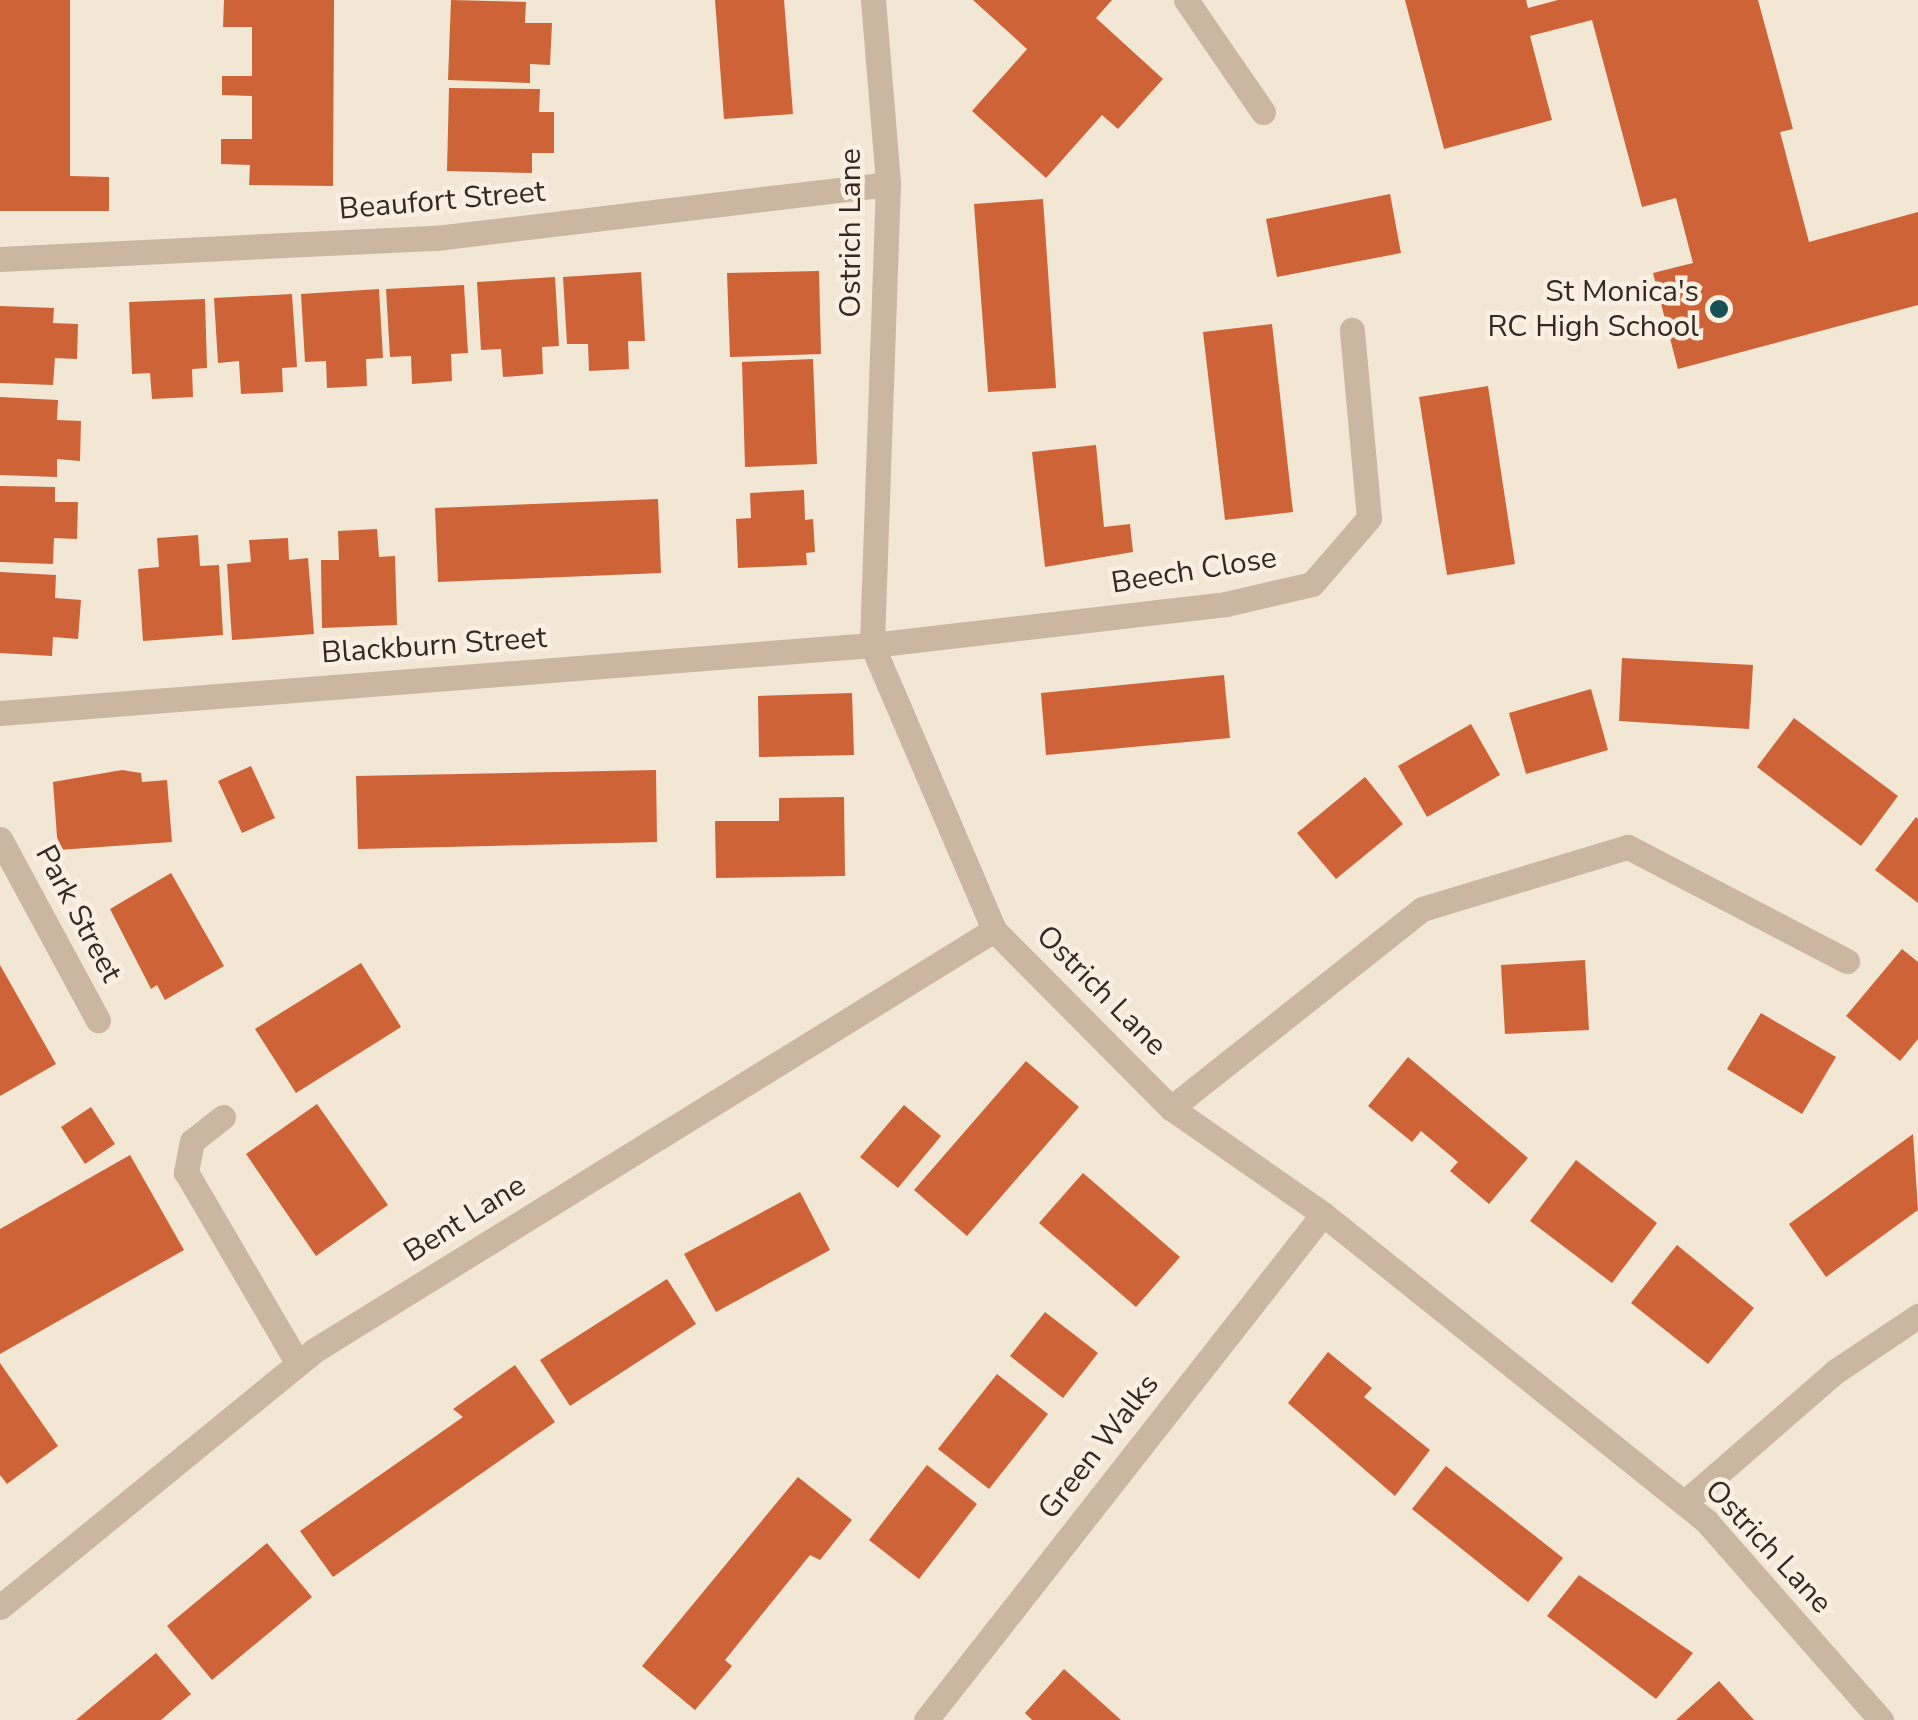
<!DOCTYPE html>
<style>
body{margin:0}
#map{position:relative;width:1918px;height:1720px;overflow:hidden;background:#f2e6d5;font-family:"Nunito Sans",sans-serif}
div>[style]{position:absolute}
.building>*{inset:0;background:#ce6337}
.minor>*{height:25px;margin:-12.5px;padding:0 12.5px;transform-origin:12.5px;border-radius:12.5px;background:#cab6a1}
.dots>*{width:28px;height:28px;translate:-50% -50%;box-sizing:border-box;border:5px solid #faf0e2;border-radius:50%}
span{translate:-50% -50%;white-space:nowrap;text-align:center;line-height:1.15;-webkit-text-stroke:9px #faf0e2;paint-order:stroke}
.street-label{font-size:30px;color:#342a24}
.poi-label{font-size:30px;color:#342a24}
.right{translate:-100% -50%;text-align:right}
</style>
<div id="map">
<div class="building">
<div style="clip-path:polygon(0 0,70px 0,70px 176px,109px 177px,109px 211px,0 211px)"></div>
<div style="clip-path:polygon(224px 0,334px 0,333px 186px,249px 185px,250px 165px,221px 164px,221px 139px,252px 139px,252px 96px,222px 95px,222px 76px,252px 76px,252px 27px,223px 27px)"></div>
<div style="clip-path:polygon(451px 0,526px 2px,525px 23px,552px 23px,550px 65px,530px 64px,530px 83px,448px 80px)"></div>
<div style="clip-path:polygon(715px 0,784px 0,793px 114px,724px 119px)"></div>
<div style="clip-path:polygon(973px 0,1112px 0,1096px 18px,1163px 79px,1118px 129px,1102px 115px,1046px 178px,972px 111px,1027px 49px)"></div>
<div style="clip-path:polygon(1405px 0,1526px 0,1528px 8px,1558px 0,1758px 0,1793px 129px,1780px 132px,1809px 242px,1918px 212px,1918px 305px,1678px 369px,1653px 273px,1693px 263px,1676px 198px,1642px 207px,1592px 20px,1530px 36px,1552px 120px,1444px 149px)"></div>
<div style="clip-path:polygon(449px 88px,540px 89px,539px 112px,554px 112px,554px 153px,532px 153px,532px 173px,447px 171px)"></div>
<div style="clip-path:polygon(1390px 194px,1401px 253px,1277px 277px,1266px 219px)"></div>
<div style="clip-path:polygon(1043px 199px,1056px 388px,988px 392px,974px 204px)"></div>
<div style="clip-path:polygon(819px 271px,821px 354px,730px 357px,727px 273px)"></div>
<div style="clip-path:polygon(641px 272px,645px 341px,628px 341px,629px 369px,589px 371px,588px 344px,567px 344px,563px 277px)"></div>
<div style="clip-path:polygon(555px 277px,559px 346px,542px 347px,543px 374px,503px 377px,501px 349px,481px 350px,477px 282px)"></div>
<div style="clip-path:polygon(464px 285px,468px 353px,451px 354px,452px 381px,412px 384px,411px 356px,390px 357px,386px 289px)"></div>
<div style="clip-path:polygon(379px 289px,383px 358px,366px 359px,367px 386px,327px 388px,326px 361px,305px 362px,301px 294px)"></div>
<div style="clip-path:polygon(292px 294px,297px 367px,282px 368px,283px 392px,241px 394px,239px 361px,218px 363px,214px 298px)"></div>
<div style="clip-path:polygon(205px 299px,207px 368px,192px 369px,193px 397px,152px 399px,150px 373px,132px 374px,129px 302px)"></div>
<div style="clip-path:polygon(0 306px,54px 308px,53px 323px,78px 324px,77px 359px,55px 358px,53px 385px,0 383px)"></div>
<div style="clip-path:polygon(1272px 324px,1293px 512px,1225px 520px,1203px 332px)"></div>
<div style="clip-path:polygon(813px 359px,817px 464px,745px 467px,742px 362px)"></div>
<div style="clip-path:polygon(1488px 386px,1515px 564px,1447px 575px,1419px 397px)"></div>
<div style="clip-path:polygon(0 397px,58px 400px,57px 420px,81px 421px,80px 461px,57px 459px,57px 477px,0 475px)"></div>
<div style="clip-path:polygon(1096px 445px,1104px 527px,1130px 524px,1133px 552px,1045px 567px,1032px 452px)"></div>
<div style="clip-path:polygon(0 486px,55px 487px,55px 502px,78px 502px,77px 539px,54px 538px,53px 564px,0 562px)"></div>
<div style="clip-path:polygon(804px 490px,805px 520px,813px 519px,815px 552px,806px 553px,807px 565px,738px 568px,736px 519px,751px 518px,750px 493px)"></div>
<div style="clip-path:polygon(658px 499px,661px 573px,438px 582px,435px 508px)"></div>
<div style="clip-path:polygon(377px 529px,379px 557px,395px 556px,397px 625px,322px 628px,321px 560px,339px 560px,338px 531px)"></div>
<div style="clip-path:polygon(198px 535px,200px 566px,219px 565px,223px 635px,143px 641px,138px 569px,159px 567px,157px 538px)"></div>
<div style="clip-path:polygon(288px 538px,289px 560px,308px 558px,314px 634px,232px 640px,227px 564px,251px 562px,249px 540px)"></div>
<div style="clip-path:polygon(0 572px,56px 575px,55px 598px,81px 600px,78px 639px,53px 637px,52px 656px,0 653px)"></div>
<div style="clip-path:polygon(1622px 658px,1753px 665px,1749px 729px,1619px 721px)"></div>
<div style="clip-path:polygon(1224px 675px,1230px 738px,1046px 755px,1041px 693px)"></div>
<div style="clip-path:polygon(1591px 689px,1608px 750px,1526px 774px,1509px 713px)"></div>
<div style="clip-path:polygon(852px 693px,854px 755px,759px 757px,758px 696px)"></div>
<div style="clip-path:polygon(1794px 718px,1898px 796px,1861px 846px,1757px 767px)"></div>
<div style="clip-path:polygon(1471px 724px,1500px 775px,1427px 817px,1398px 766px)"></div>
<div style="clip-path:polygon(251px 766px,275px 818px,242px 833px,218px 781px)"></div>
<div style="clip-path:polygon(122px 770px,141px 773px,142px 782px,167px 780px,172px 842px,58px 850px,53px 782px)"></div>
<div style="clip-path:polygon(656px 770px,657px 842px,358px 849px,356px 776px)"></div>
<div style="clip-path:polygon(1365px 777px,1403px 824px,1336px 879px,1297px 833px)"></div>
<div style="clip-path:polygon(844px 797px,845px 876px,716px 878px,715px 821px,779px 821px,779px 798px)"></div>
<div style="clip-path:polygon(1916px 817px,1918px 819px,1918px 903px,1875px 870px)"></div>
<div style="clip-path:polygon(171px 873px,224px 966px,165px 1000px,157px 985px,151px 989px,110px 909px)"></div>
<div style="clip-path:polygon(1902px 949px,1918px 962px,1918px 1039px,1900px 1061px,1846px 1016px)"></div>
<div style="clip-path:polygon(1585px 960px,1589px 1030px,1505px 1034px,1501px 965px)"></div>
<div style="clip-path:polygon(361px 963px,401px 1027px,296px 1093px,255px 1029px)"></div>
<div style="clip-path:polygon(0 965px,56px 1064px,0 1096px)"></div>
<div style="clip-path:polygon(1761px 1013px,1836px 1057px,1802px 1114px,1727px 1069px)"></div>
<div style="clip-path:polygon(1408px 1057px,1528px 1158px,1489px 1204px,1450px 1171px,1458px 1162px,1421px 1131px,1412px 1142px,1368px 1106px)"></div>
<div style="clip-path:polygon(1026px 1061px,1079px 1107px,967px 1236px,914px 1190px)"></div>
<div style="clip-path:polygon(317px 1104px,388px 1205px,316px 1256px,246px 1154px)"></div>
<div style="clip-path:polygon(904px 1105px,941px 1136px,898px 1188px,860px 1157px)"></div>
<div style="clip-path:polygon(91px 1107px,115px 1144px,85px 1164px,61px 1127px)"></div>
<div style="clip-path:polygon(1913px 1134px,1918px 1210px,1826px 1277px,1789px 1224px)"></div>
<div style="clip-path:polygon(130px 1155px,184px 1250px,0 1354px,0 1229px)"></div>
<div style="clip-path:polygon(1576px 1160px,1657px 1223px,1612px 1283px,1530px 1221px)"></div>
<div style="clip-path:polygon(1083px 1173px,1180px 1257px,1136px 1307px,1039px 1223px)"></div>
<div style="clip-path:polygon(800px 1192px,830px 1250px,716px 1312px,684px 1254px)"></div>
<div style="clip-path:polygon(1677px 1245px,1754px 1308px,1708px 1364px,1631px 1303px)"></div>
<div style="clip-path:polygon(667px 1279px,696px 1324px,570px 1406px,540px 1360px)"></div>
<div style="clip-path:polygon(1045px 1312px,1098px 1353px,1063px 1398px,1010px 1356px)"></div>
<div style="clip-path:polygon(1328px 1352px,1372px 1388px,1364px 1397px,1430px 1450px,1395px 1496px,1288px 1403px)"></div>
<div style="clip-path:polygon(0 1363px,58px 1446px,7px 1484px,0 1475px)"></div>
<div style="clip-path:polygon(515px 1365px,555px 1422px,333px 1577px,300px 1531px,463px 1417px,453px 1409px)"></div>
<div style="clip-path:polygon(997px 1374px,1048px 1414px,989px 1489px,938px 1449px)"></div>
<div style="clip-path:polygon(927px 1465px,977px 1504px,919px 1579px,869px 1540px)"></div>
<div style="clip-path:polygon(1446px 1466px,1563px 1558px,1528px 1602px,1412px 1509px)"></div>
<div style="clip-path:polygon(798px 1477px,852px 1520px,820px 1560px,810px 1555px,725px 1660px,732px 1666px,695px 1710px,642px 1666px)"></div>
<div style="clip-path:polygon(267px 1543px,312px 1597px,212px 1680px,167px 1626px)"></div>
<div style="clip-path:polygon(1579px 1575px,1693px 1653px,1656px 1699px,1547px 1616px)"></div>
<div style="clip-path:polygon(156px 1653px,191px 1694px,161px 1720px,76px 1720px)"></div>
<div style="clip-path:polygon(1064px 1669px,1121px 1720px,1032px 1720px,1025px 1713px)"></div>
<div style="clip-path:polygon(1719px 1681px,1754px 1720px,1676px 1720px)"></div>
</div>
<div class="minor">
<div style="left:873px;top:0;width:185px;rotate:85.3deg"></div>
<div style="left:888px;top:184px;width:461px;rotate:92deg"></div>
<div style="left:872px;top:645px;width:310px;rotate:66.8deg"></div>
<div style="left:994px;top:930px;width:251px;rotate:45.2deg"></div>
<div style="left:1171px;top:1108px;width:185px;rotate:34.9deg"></div>
<div style="left:1323px;top:1214px;width:492px;rotate:38.7deg"></div>
<div style="left:1707px;top:1522px;width:264px;rotate:48.7deg"></div>
<div style="left:1186px;top:0;width:136px;rotate:55.5deg"></div>
<div style="left:0;top:259px;width:437px;rotate:-2.8deg"></div>
<div style="left:436px;top:238px;width:455px;rotate:-6.8deg"></div>
<div style="left:0;top:713px;width:875px;rotate:-4.46deg"></div>
<div style="left:872px;top:645px;width:356px;rotate:-6.6deg"></div>
<div style="left:1226px;top:604px;width:88px;rotate:-13.1deg"></div>
<div style="left:1312px;top:584px;width:87px;rotate:-49.2deg"></div>
<div style="left:1369px;top:518px;width:189px;rotate:-95.2deg"></div>
<div style="left:0;top:839px;width:206px;rotate:61.6deg"></div>
<div style="left:1171px;top:1108px;width:320px;rotate:-38.4deg"></div>
<div style="left:1422px;top:909px;width:215px;rotate:-16.8deg"></div>
<div style="left:1628px;top:847px;width:247px;rotate:27.5deg"></div>
<div style="left:223px;top:1117px;width:39px;rotate:142deg"></div>
<div style="left:192px;top:1141px;width:32px;rotate:101deg"></div>
<div style="left:186px;top:1172px;width:222px;rotate:59.7deg"></div>
<div style="left:1684px;top:1503px;width:201px;rotate:-41deg"></div>
<div style="left:1836px;top:1371px;width:99px;rotate:-33.9deg"></div>
<div style="left:0;top:1607px;width:407px;rotate:-39.2deg"></div>
<div style="left:315px;top:1350px;width:798px;rotate:-31.74deg"></div>
<div style="left:926px;top:1720px;width:643px;rotate:-51.88deg"></div>
</div>
<div class="dots">
<div style="left:1719px;top:309px;background:#185058"></div>
</div>
<div class="street-label">
<span style="left:442px;top:201px;rotate:-5deg">Beaufort Street</span>
<span style="left:851px;top:233px;rotate:-90deg">Ostrich Lane</span>
<span style="left:1194px;top:571px;rotate:-9deg">Beech Close</span>
<span style="left:434px;top:646px;rotate:-4deg">Blackburn Street</span>
<span style="left:78px;top:914px;rotate:62deg">Park Street</span>
<span style="left:1101px;top:991px;rotate:45deg">Ostrich Lane</span>
<span style="left:465px;top:1219px;rotate:-32deg">Bent Lane</span>
<span style="left:1099px;top:1447px;rotate:-52deg">Green Walks</span>
<span style="left:1768px;top:1547px;rotate:47deg">Ostrich Lane</span>
</div>
<div class="poi-label">
<span class="right" style="left:1699px;top:309px">St Monica's<br>RC High School</span>
</div>
</div>
